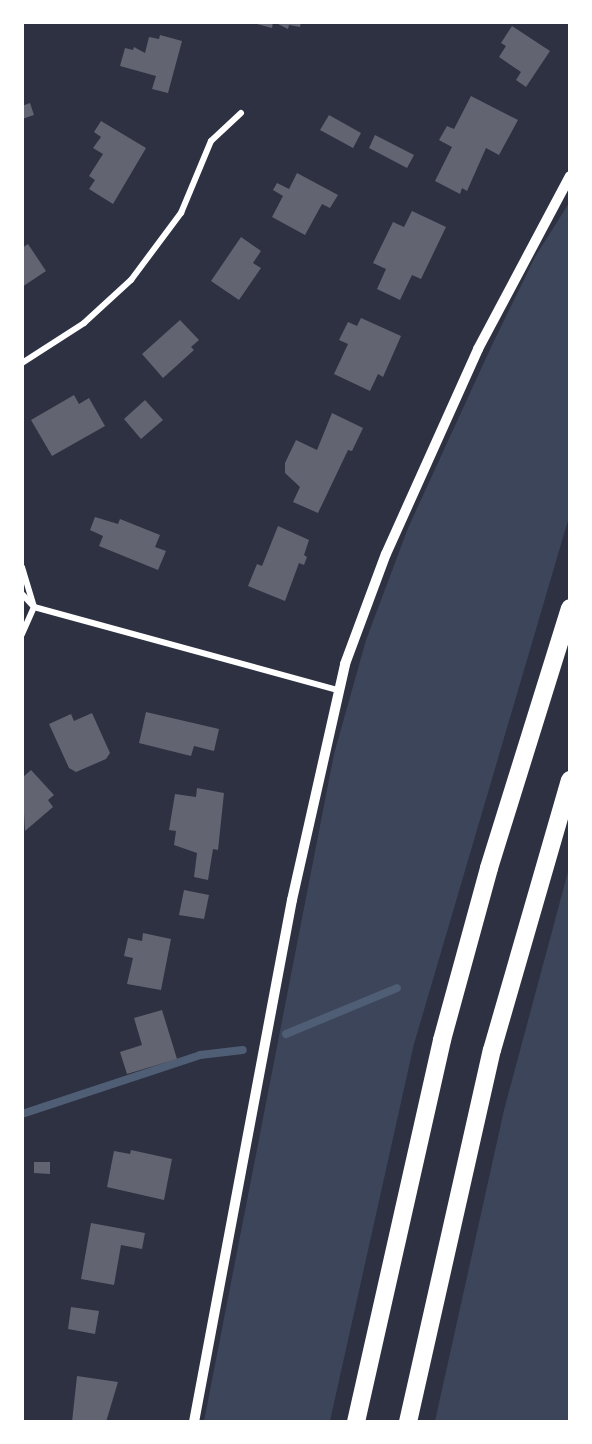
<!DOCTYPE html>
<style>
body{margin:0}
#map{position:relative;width:592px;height:1444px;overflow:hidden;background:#2d3142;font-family:Bitter,serif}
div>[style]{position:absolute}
.green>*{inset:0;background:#3c4559}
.stream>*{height:8px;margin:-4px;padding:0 4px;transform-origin:4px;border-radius:4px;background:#4f5d75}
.building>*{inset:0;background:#626471}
.minor>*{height:6px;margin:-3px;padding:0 3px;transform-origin:3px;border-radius:3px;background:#fff}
.tertiary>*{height:10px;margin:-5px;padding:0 5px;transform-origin:5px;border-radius:5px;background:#fff}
.motorway>*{height:18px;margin:-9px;padding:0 9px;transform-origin:9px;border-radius:9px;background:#fff}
span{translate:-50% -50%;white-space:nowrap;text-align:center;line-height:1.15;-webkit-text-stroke:6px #fff;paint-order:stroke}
.frame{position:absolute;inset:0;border:24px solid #fff;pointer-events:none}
</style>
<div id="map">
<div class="green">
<div style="clip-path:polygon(569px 203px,569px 517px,414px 1044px,330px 1421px,204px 1421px,334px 754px,366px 640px,408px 528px,492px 345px,535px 257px)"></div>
<div style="clip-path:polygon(569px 868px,569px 1421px,435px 1421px,504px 1110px)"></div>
</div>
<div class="stream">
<div style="left:286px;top:1034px;width:120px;rotate:-22.5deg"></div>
<div style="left:22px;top:1114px;width:188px;rotate:-18.3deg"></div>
<div style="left:200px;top:1055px;width:43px;rotate:-6.6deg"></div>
</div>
<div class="building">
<div style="clip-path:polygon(249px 22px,273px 22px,272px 28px)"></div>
<div style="clip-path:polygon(274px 22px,301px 22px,300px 27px,289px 25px,288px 29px)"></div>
<div style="clip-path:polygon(512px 26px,550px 51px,526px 87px,516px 80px,521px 72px,499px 57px,506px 46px,501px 43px)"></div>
<div style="clip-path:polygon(160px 35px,182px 41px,168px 93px,152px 89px,156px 76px,120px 66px,125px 48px,133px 50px,134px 47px,145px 53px,149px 37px,159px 39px)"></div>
<div style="clip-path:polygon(471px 96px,518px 120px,499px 155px,486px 148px,467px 191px,462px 188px,460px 194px,435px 181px,452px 147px,439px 140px,447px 126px,454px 129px)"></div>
<div style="clip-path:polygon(30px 103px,34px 115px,22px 119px,22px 106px)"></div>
<div style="clip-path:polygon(329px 115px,361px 133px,353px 148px,320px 130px)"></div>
<div style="clip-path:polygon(101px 121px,146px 148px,113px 204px,89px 189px,95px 180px,89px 176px,103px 154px,93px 148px,101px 137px,94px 132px)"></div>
<div style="clip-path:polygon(375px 135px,414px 155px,407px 168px,369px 148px)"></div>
<div style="clip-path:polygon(297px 173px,338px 195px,330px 208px,322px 204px,305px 235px,272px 217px,283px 196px,273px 190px,277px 183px,289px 189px)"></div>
<div style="clip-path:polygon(412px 211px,446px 227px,421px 279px,412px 275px,400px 300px,377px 289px,386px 269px,373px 263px,393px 222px,404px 227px)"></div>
<div style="clip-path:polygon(241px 237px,261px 251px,253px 263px,261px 268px,239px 300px,211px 281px)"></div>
<div style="clip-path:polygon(28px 244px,46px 271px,22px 287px,22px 248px)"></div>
<div style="clip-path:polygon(361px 318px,401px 336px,383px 377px,378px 374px,370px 391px,334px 374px,348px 344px,339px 340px,348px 322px,357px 326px)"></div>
<div style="clip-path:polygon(180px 320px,199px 340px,191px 347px,194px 350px,163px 378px,142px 354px)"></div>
<div style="clip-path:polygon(74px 395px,79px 404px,89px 398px,105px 426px,52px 456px,31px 420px)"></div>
<div style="clip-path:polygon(145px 400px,163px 420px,141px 439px,124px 419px)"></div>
<div style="clip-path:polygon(332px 413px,363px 428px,352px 451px,348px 450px,318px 513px,293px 502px,300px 487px,285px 473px,285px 463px,296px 440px,317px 450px)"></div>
<div style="clip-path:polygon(95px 517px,118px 524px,120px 519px,160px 535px,155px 547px,166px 551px,158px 570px,99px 546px,103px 536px,90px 530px)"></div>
<div style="clip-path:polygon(278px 526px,309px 540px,304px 555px,307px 557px,304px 565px,299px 563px,285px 601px,248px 586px,257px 564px,262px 566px)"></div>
<div style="clip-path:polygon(146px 712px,219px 729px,214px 751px,194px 746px,191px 756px,139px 743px)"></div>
<div style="clip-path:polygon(92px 713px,110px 753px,106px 759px,76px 772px,69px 768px,49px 724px,71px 714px,74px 721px)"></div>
<div style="clip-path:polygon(31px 770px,54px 795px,48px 800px,53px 807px,25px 831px,22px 778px)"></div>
<div style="clip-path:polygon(197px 788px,224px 793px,218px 850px,213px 849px,208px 880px,194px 877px,197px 853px,174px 845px,176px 831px,169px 830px,175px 794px,196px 797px)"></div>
<div style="clip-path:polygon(184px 890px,209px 895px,204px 919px,179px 915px)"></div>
<div style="clip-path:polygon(143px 933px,171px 939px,161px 990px,127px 984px,133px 958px,124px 956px,128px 938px,142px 941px)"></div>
<div style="clip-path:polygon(162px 1010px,177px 1059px,127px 1074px,120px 1052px,142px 1045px,134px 1018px)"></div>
<div style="clip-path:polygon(131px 1150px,172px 1159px,164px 1200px,107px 1187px,114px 1151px,130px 1154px)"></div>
<div style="clip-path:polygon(34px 1162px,50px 1162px,50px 1174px,34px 1173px)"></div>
<div style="clip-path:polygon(91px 1223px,145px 1233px,142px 1249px,121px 1245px,114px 1285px,81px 1279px)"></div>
<div style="clip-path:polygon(71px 1307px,99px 1311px,95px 1334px,68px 1329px)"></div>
<div style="clip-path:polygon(77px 1376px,118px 1382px,106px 1422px,72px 1422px)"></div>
</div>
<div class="minor">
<div style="left:22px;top:363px;width:74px;rotate:-32.8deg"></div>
<div style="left:84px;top:323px;width:64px;rotate:-42.5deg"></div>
<div style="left:131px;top:280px;width:84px;rotate:-53.3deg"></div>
<div style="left:181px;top:213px;width:78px;rotate:-67.4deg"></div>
<div style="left:211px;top:141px;width:41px;rotate:-43deg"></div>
<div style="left:22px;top:567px;width:42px;rotate:73.3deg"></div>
<div style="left:34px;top:607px;width:30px;rotate:114deg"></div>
<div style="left:22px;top:594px;width:18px;rotate:47deg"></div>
<div style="left:34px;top:607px;width:315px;rotate:15.3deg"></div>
</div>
<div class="tertiary">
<div style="left:194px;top:1422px;width:531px;rotate:-79.37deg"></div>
<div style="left:292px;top:900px;width:242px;rotate:-77.3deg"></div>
<div style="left:345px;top:664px;width:117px;rotate:-69.6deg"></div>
<div style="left:386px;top:554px;width:225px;rotate:-65.8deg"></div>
<div style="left:478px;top:349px;width:196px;rotate:-62deg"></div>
</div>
<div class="motorway">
<div style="left:356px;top:1422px;width:392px;rotate:-77.3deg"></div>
<div style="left:442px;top:1040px;width:178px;rotate:-74.7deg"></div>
<div style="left:489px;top:868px;width:272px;rotate:-72.7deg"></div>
<div style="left:408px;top:1422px;width:381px;rotate:-77.3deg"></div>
<div style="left:492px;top:1050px;width:281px;rotate:-73.9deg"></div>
</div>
<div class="frame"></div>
</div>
